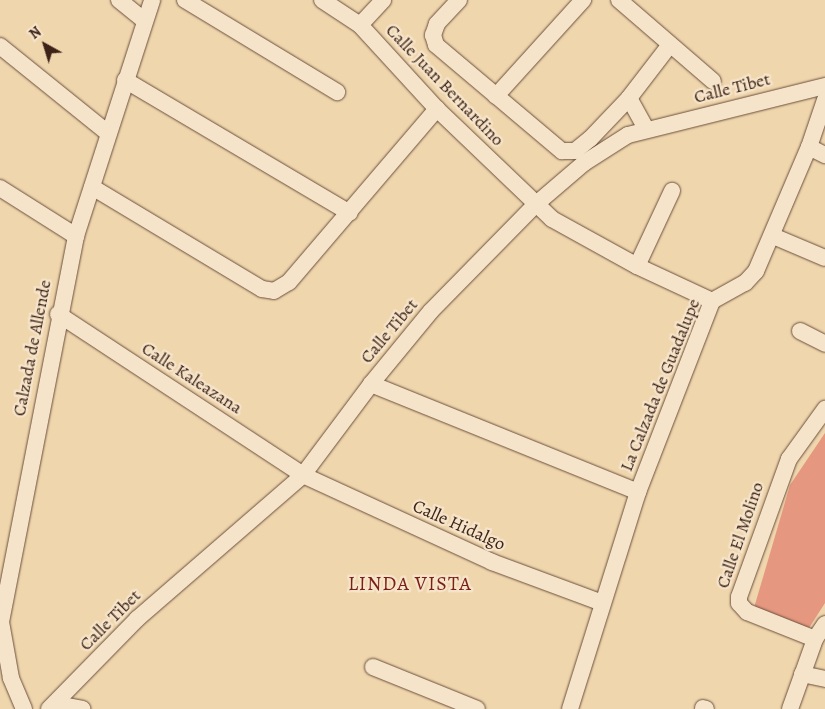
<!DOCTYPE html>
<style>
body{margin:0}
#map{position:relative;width:825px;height:709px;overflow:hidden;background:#f0d6ad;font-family:Alegreya,serif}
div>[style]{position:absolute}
.building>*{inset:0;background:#e5977f}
.roads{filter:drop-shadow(0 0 1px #6a4f3c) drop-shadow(0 0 1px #6a4f3c)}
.minor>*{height:16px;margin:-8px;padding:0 8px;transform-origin:8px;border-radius:8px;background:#f5e4ca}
span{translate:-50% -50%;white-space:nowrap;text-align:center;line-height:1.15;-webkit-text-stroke:4.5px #f5e4ca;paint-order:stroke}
.street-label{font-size:18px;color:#3d2217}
.quarter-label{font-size:20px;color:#7a1f14;letter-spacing:1px}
.north{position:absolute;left:20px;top:20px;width:50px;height:50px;-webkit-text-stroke:4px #f5e4ca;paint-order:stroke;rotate:321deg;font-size:14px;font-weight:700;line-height:20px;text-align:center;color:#3d2217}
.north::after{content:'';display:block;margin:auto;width:18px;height:22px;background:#3d2217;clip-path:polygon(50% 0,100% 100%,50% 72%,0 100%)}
</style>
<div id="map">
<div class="building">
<div style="clip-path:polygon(825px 433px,825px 603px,809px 628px,754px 608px,790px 485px)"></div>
</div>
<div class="roads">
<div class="minor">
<div style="left:119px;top:0;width:33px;rotate:39deg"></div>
<div style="left:185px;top:0;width:178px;rotate:31.2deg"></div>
<div style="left:322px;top:0;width:45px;rotate:33.3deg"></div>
<div style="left:360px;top:25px;width:114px;rotate:47.5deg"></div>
<div style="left:437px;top:109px;width:159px;rotate:43.7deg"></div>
<div style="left:552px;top:219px;width:97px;rotate:28.9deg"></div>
<div style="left:637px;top:266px;width:83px;rotate:25deg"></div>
<div style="left:459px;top:0;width:33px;rotate:133deg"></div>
<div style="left:437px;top:24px;width:12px;rotate:110deg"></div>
<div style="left:433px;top:35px;width:10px;rotate:73deg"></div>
<div style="left:436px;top:45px;width:165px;rotate:40.1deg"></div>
<div style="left:562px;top:151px;width:13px"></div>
<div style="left:575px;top:151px;width:19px;rotate:-39deg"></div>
<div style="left:590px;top:139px;width:57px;rotate:-46.4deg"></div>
<div style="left:629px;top:98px;width:66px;rotate:-52.4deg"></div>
<div style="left:619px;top:0;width:124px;rotate:40.8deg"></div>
<div style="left:360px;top:25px;width:34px;rotate:-47deg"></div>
<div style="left:0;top:46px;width:139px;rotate:38.9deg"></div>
<div style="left:125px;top:80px;width:261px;rotate:30.6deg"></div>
<div style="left:496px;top:96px;width:130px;rotate:-47.8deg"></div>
<div style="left:629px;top:98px;width:35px;rotate:61deg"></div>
<div style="left:809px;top:147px;width:18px;rotate:27deg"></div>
<div style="left:92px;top:187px;width:198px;rotate:31deg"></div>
<div style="left:262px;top:289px;width:12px;rotate:9deg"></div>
<div style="left:274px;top:291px;width:17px;rotate:-31deg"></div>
<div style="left:289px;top:282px;width:228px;rotate:-49.5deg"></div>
<div style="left:0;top:188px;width:90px;rotate:32.3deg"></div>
<div style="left:773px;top:236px;width:56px;rotate:22.9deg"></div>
<div style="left:637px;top:266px;width:83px;rotate:-65deg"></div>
<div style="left:58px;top:314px;width:293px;rotate:33.3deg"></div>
<div style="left:303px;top:475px;width:208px;rotate:24.7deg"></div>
<div style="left:492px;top:562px;width:117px;rotate:20.4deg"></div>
<div style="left:800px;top:331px;width:28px;rotate:27deg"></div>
<div style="left:371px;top:384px;width:288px;rotate:22deg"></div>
<div style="left:815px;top:639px;width:73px;rotate:-158.3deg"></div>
<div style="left:747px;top:612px;width:12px;rotate:-132deg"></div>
<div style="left:739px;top:603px;width:6px;rotate:-90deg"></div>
<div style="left:739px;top:597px;width:147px;rotate:-70.1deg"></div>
<div style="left:789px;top:459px;width:62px;rotate:-54.2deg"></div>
<div style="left:373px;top:667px;width:112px;rotate:22deg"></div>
<div style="left:802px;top:674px;width:24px;rotate:12deg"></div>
<div style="left:57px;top:704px;width:26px;rotate:11deg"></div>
<div style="left:703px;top:708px;width:3px;rotate:18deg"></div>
<div style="left:24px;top:709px;width:34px;rotate:-113deg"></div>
<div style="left:11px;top:678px;width:57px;rotate:-100.1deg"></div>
<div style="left:1px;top:622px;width:393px;rotate:-79deg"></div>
<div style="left:76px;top:236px;width:248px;rotate:-72.1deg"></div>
<div style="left:49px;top:709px;width:126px;rotate:-45.6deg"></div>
<div style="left:137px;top:619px;width:220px;rotate:-40.9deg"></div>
<div style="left:303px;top:475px;width:114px;rotate:-53.2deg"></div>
<div style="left:371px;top:384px;width:94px;rotate:-50.6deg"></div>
<div style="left:431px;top:311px;width:148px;rotate:-45.5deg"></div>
<div style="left:535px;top:205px;width:65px;rotate:-40.6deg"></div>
<div style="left:584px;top:163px;width:52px;rotate:-32.5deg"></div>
<div style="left:628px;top:135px;width:203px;rotate:-14deg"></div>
<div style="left:570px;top:709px;width:227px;rotate:-72.6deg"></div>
<div style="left:638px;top:492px;width:205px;rotate:-68.8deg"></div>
<div style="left:712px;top:301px;width:38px;rotate:-29deg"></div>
<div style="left:745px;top:283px;width:16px;rotate:-47deg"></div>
<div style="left:756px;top:271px;width:135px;rotate:-66.9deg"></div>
<div style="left:809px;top:147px;width:50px;rotate:-71.2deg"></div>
<div style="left:790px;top:709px;width:74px;rotate:-70.3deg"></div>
<div style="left:815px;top:639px;width:18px;rotate:-56deg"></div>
</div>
</div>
<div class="street-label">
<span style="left:445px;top:85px;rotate:46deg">Calle Juan Bernardino</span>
<span style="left:732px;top:88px;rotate:-14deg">Calle Tibet</span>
<span style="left:389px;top:331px;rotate:-50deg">Calle Tibet</span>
<span style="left:32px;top:348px;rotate:-79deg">Calzada de Allende</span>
<span style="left:192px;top:378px;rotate:33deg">Calle Kaleazana</span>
<span style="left:660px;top:385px;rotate:-68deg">La Calzada de Guadalupe</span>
<span style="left:459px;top:525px;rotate:24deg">Calle Hidalgo</span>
<span style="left:740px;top:535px;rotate:-71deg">Calle El Molino</span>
<span style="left:110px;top:620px;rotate:-45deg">Calle Tibet</span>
</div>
<div class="quarter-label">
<span style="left:410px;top:583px">LINDA VISTA</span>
</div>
<div class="north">N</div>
</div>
